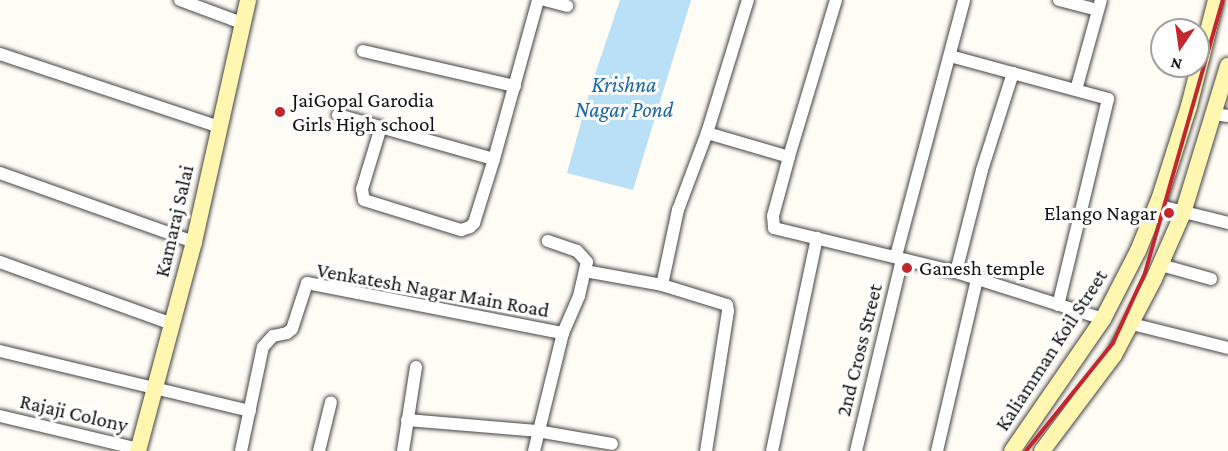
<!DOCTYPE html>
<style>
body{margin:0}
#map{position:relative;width:1228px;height:451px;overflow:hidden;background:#fffdf5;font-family:"Crimson Pro",serif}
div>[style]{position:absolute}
.water>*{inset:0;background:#b9e0f7}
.roads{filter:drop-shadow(0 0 2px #444) drop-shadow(0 0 2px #444)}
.street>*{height:12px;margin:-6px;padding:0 6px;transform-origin:6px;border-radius:6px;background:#fff}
.secondary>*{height:16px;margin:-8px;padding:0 8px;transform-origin:8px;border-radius:8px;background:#fff6b0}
.rail>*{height:4px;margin:-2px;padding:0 2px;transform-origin:2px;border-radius:2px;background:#c4262e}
.dots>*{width:16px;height:16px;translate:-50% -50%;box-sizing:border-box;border:3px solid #fff;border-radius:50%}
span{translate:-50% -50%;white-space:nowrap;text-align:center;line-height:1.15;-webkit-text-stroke:6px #fff;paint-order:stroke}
.poi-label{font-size:21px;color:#111}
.left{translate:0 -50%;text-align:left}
.right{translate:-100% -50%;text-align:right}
.street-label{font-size:21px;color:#111}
.water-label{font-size:22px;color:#1768a6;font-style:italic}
.north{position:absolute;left:1150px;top:18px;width:60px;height:60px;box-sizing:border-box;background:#fff;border:2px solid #a0a0a0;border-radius:50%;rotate:193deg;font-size:16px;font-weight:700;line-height:24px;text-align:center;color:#111}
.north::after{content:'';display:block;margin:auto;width:21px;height:27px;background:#c4262e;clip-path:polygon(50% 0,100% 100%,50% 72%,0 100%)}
</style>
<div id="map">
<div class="water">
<div style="clip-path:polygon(620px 0,691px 0,633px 190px,567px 173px,591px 86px)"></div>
</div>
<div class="roads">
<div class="street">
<div style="left:180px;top:0;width:66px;rotate:20.4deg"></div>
<div style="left:545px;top:0;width:23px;rotate:15deg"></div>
<div style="left:836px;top:0;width:164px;rotate:106.7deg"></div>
<div style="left:789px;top:157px;width:61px;rotate:105.2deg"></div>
<div style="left:773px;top:216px;width:12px;rotate:85deg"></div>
<div style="left:774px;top:228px;width:187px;rotate:13.6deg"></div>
<div style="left:956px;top:272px;width:154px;rotate:17.7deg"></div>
<div style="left:1059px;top:0;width:40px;rotate:14.4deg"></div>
<div style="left:363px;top:51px;width:156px;rotate:13deg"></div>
<div style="left:0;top:54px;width:231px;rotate:18.4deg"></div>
<div style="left:950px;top:56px;width:164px;rotate:15.2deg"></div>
<div style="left:1108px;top:99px;width:212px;rotate:103.6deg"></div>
<div style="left:1076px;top:90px;width:93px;rotate:-74.5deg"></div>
<div style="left:1215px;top:114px;width:13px;rotate:9deg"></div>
<div style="left:338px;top:115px;width:162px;rotate:15.8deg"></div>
<div style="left:381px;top:127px;width:65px;rotate:107deg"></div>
<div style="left:362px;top:189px;width:11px;rotate:80deg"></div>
<div style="left:364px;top:200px;width:102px;rotate:17.2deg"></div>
<div style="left:461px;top:230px;width:9px;rotate:-18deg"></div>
<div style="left:470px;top:227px;width:6px;rotate:-45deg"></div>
<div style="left:474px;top:223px;width:67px;rotate:-72.6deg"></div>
<div style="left:494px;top:159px;width:165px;rotate:-74.5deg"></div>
<div style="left:707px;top:133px;width:85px;rotate:16.3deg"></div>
<div style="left:0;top:173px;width:206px;rotate:19.6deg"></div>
<div style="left:1156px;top:205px;width:74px;rotate:14deg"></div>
<div style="left:896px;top:256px;width:265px;rotate:-75.1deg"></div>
<div style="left:0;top:262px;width:183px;rotate:19.8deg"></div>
<div style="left:1161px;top:265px;width:52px;rotate:15.6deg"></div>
<div style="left:585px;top:271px;width:78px;rotate:10.3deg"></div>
<div style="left:662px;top:285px;width:68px;rotate:17.1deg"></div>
<div style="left:727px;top:305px;width:6px;rotate:81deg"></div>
<div style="left:728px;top:311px;width:142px;rotate:98.9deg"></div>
<div style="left:956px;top:272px;width:105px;rotate:-75.7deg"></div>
<div style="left:982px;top:170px;width:102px;rotate:-72.3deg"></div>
<div style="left:662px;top:285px;width:77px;rotate:-78deg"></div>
<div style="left:678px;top:210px;width:82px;rotate:-69.4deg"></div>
<div style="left:707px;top:133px;width:139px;rotate:-72.9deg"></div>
<div style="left:1132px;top:324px;width:99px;rotate:14deg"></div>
<div style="left:0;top:351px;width:257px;rotate:13.5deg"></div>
<div style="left:0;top:416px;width:143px;rotate:13.4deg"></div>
<div style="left:407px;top:420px;width:130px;rotate:4.8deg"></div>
<div style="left:537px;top:431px;width:76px;rotate:9.8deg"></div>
<div style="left:241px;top:451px;width:106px;rotate:-78.1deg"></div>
<div style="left:263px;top:347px;width:15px;rotate:-48deg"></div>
<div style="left:273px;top:336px;width:14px;rotate:-12deg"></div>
<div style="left:287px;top:333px;width:6px;rotate:-39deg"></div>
<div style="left:292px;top:329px;width:48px;rotate:-71.9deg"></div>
<div style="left:307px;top:283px;width:261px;rotate:11.1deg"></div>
<div style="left:319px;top:451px;width:50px;rotate:-76.2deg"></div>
<div style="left:403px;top:451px;width:85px;rotate:-81.2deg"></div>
<div style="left:534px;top:451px;width:122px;rotate:-76.2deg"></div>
<div style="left:563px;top:333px;width:40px;rotate:-66.6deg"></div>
<div style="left:579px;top:296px;width:35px;rotate:-77deg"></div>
<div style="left:587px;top:262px;width:15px;rotate:-132deg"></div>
<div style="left:577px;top:251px;width:31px;rotate:-161deg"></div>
<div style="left:772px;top:451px;width:218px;rotate:-78.1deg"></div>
<div style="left:856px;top:451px;width:197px;rotate:-76.5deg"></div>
<div style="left:937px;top:451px;width:177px;rotate:-76.9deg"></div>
</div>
<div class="secondary">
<div style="left:138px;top:451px;width:216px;rotate:-75deg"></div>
<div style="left:194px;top:242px;width:248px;rotate:-77.4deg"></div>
<div style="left:1012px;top:451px;width:160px;rotate:-55.4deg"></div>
<div style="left:1103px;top:319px;width:76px;rotate:-62.8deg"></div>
<div style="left:1138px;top:251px;width:58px;rotate:-67.8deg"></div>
<div style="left:1160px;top:197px;width:96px;rotate:-72.3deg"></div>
<div style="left:1189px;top:106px;width:109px;rotate:-75.7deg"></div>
<div style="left:1042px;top:451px;width:120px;rotate:-53.1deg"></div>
<div style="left:1114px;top:355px;width:86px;rotate:-62.2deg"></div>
<div style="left:1154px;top:279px;width:72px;rotate:-66.3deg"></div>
<div style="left:1183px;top:213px;width:154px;rotate:-73deg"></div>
</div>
</div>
<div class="rail">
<div style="left:1026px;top:451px;width:139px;rotate:-51.1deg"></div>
<div style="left:1113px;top:343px;width:77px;rotate:-65.4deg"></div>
<div style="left:1145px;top:273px;width:284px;rotate:-74.1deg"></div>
</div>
<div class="dots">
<div style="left:280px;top:112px;background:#c4262e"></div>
<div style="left:1169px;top:213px;background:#c4262e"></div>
<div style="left:907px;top:268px;background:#c4262e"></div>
</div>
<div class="poi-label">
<span class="left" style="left:292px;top:112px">JaiGopal Garodia<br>Girls High school</span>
<span class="right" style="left:1157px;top:213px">Elango Nagar</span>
<span class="left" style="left:919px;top:268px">Ganesh temple</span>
</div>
<div class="street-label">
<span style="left:174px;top:221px;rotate:-77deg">Kamaraj Salai</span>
<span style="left:433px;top:290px;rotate:10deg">Venkatesh Nagar Main Road</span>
<span style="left:859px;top:350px;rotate:-76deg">2nd Cross Street</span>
<span style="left:1051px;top:350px;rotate:-57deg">Kaliamman Koil Street</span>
<span style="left:74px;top:413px;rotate:13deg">Rajaji Colony</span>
</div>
<div class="water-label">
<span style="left:624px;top:97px">Krishna<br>Nagar Pond</span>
</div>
<div class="north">N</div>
</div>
